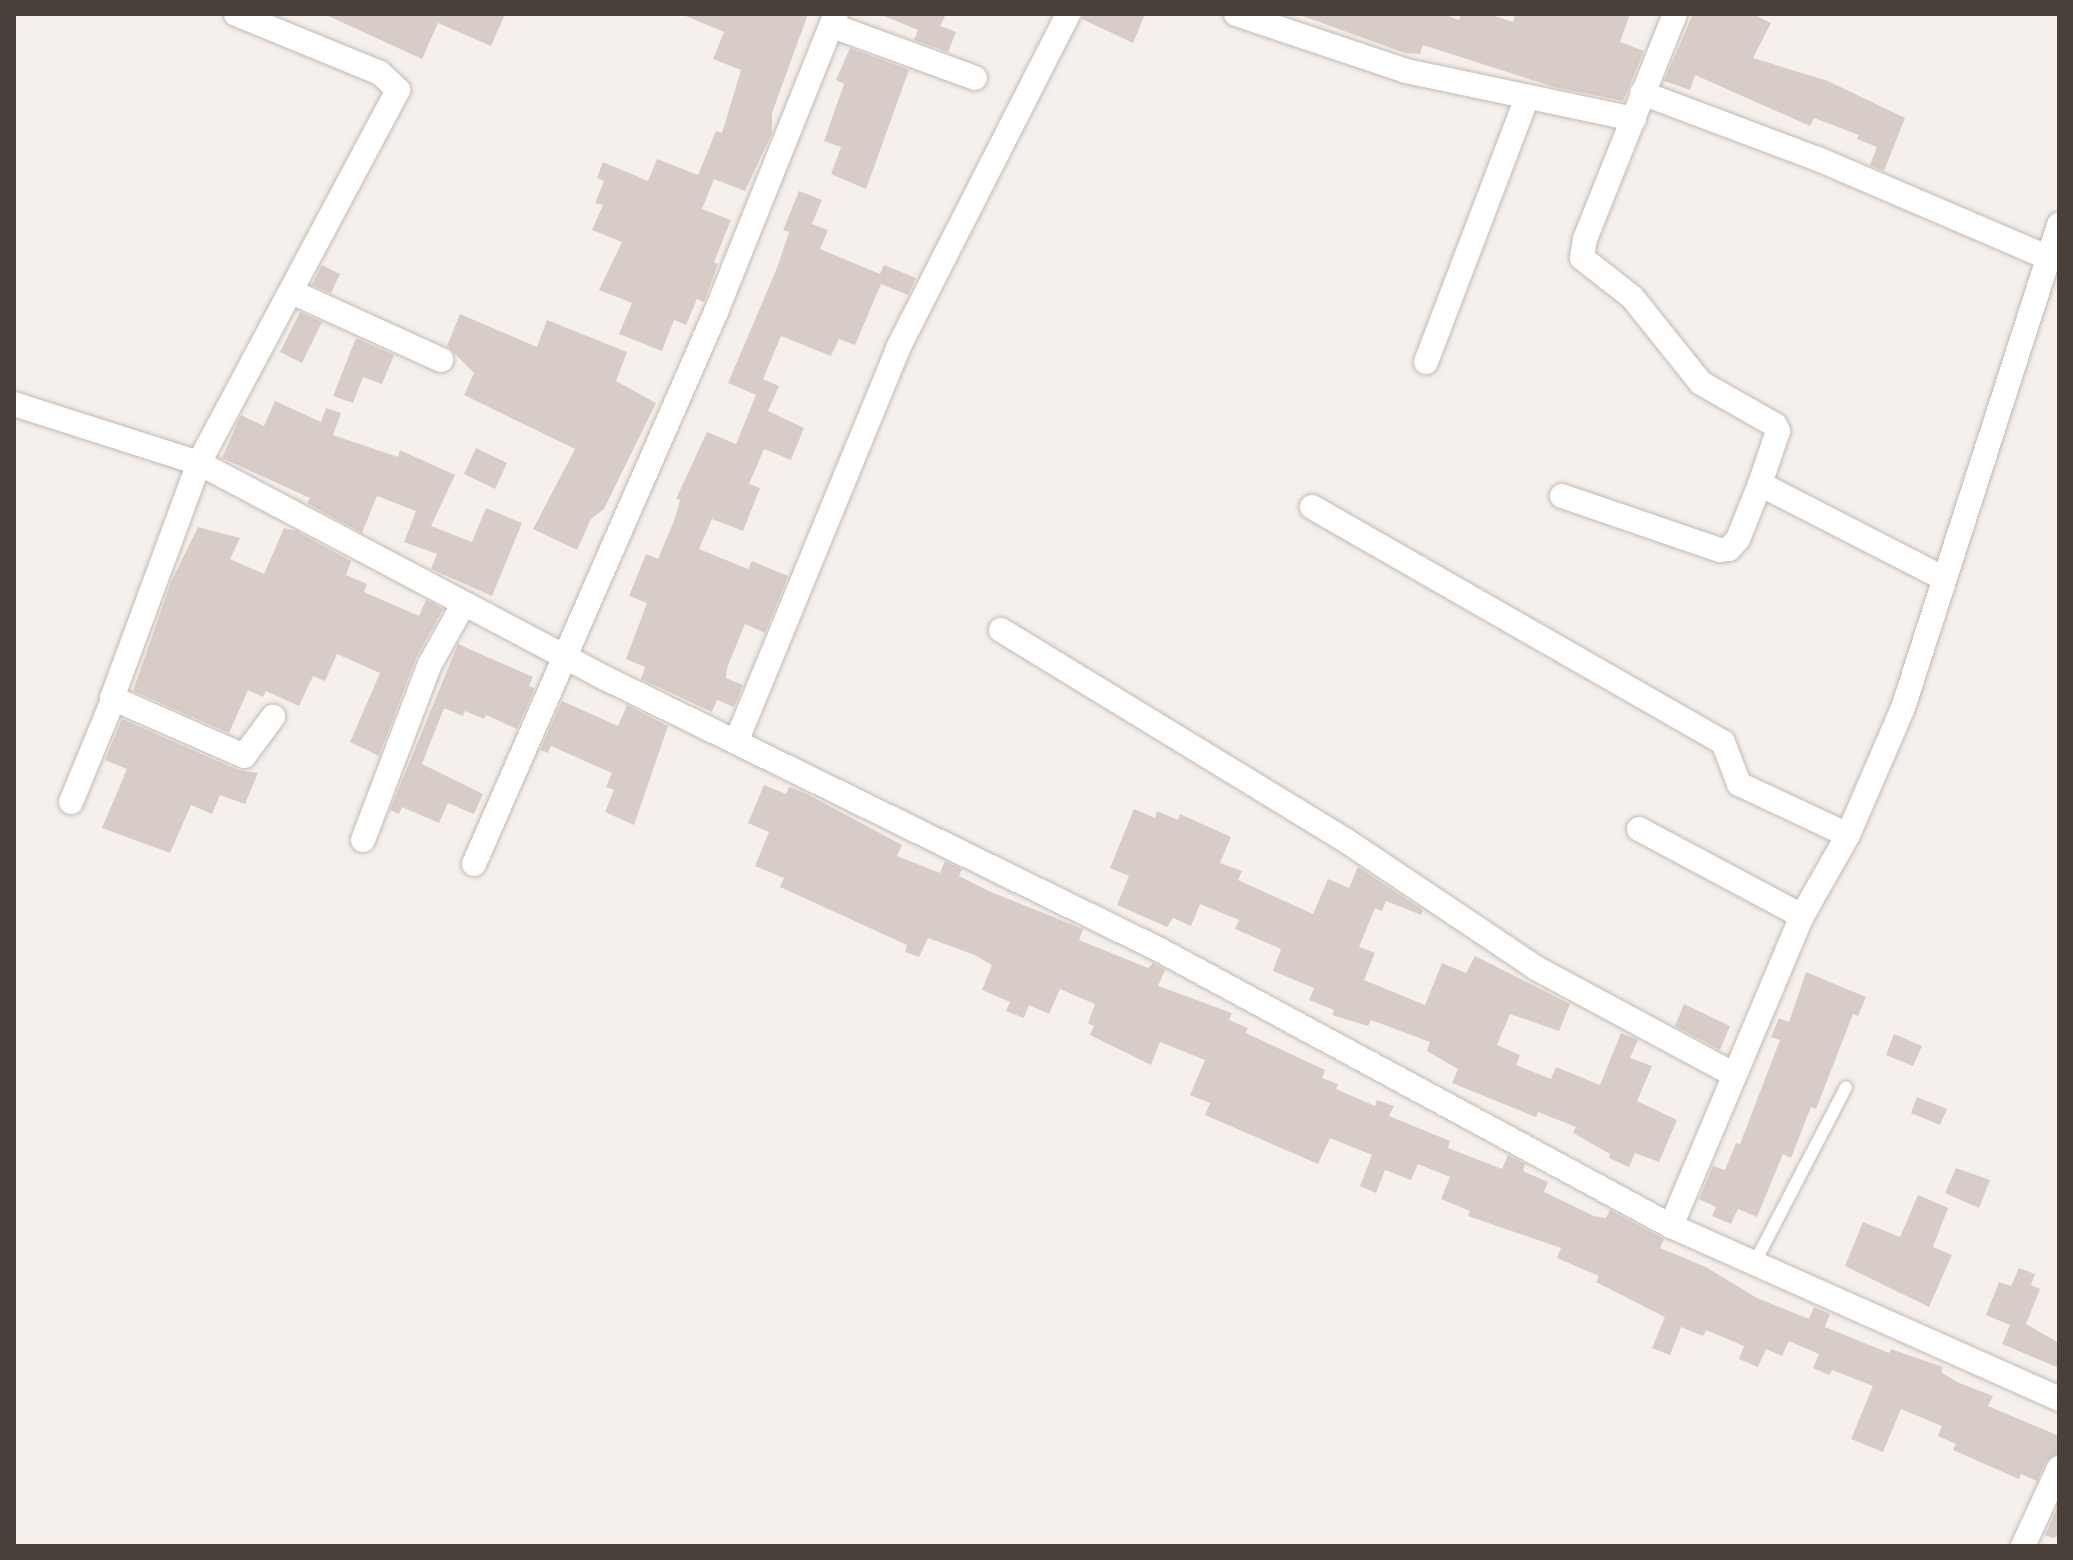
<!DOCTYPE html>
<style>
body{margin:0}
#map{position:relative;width:2073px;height:1560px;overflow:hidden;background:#f5f0ec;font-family:Ubuntu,sans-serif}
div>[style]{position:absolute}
.building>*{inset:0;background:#d8cdc6}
.roads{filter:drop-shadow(0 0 2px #c3b9b2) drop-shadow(0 0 2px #c3b9b2)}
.service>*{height:12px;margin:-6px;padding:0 6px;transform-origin:6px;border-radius:6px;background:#fff}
.minor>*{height:24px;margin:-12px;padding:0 12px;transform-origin:12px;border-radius:12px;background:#fff}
span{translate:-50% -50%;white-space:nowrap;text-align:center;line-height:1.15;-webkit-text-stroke:7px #fff;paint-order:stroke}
.frame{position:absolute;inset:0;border:16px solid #49403a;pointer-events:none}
</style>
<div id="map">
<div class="building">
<div style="clip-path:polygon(324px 14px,505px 14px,491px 46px,438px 23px,422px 59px)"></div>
<div style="clip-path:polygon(681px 14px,808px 14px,772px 113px,772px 133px,745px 191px,714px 179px,702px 209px,731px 220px,714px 262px,718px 264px,704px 302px,697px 299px,686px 325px,674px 320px,662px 351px,619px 334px,632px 303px,599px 290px,622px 242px,592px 230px,603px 205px,595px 203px,604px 181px,597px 178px,603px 162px,648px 181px,657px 159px,698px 175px,716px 131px,722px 133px,741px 70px,713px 59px,724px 32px)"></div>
<div style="clip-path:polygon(879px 14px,946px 14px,940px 26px,956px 32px,948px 52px,914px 40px,918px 30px)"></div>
<div style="clip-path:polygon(1083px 14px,1145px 14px,1133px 43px,1082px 19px)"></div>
<div style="clip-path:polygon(1297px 14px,1442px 14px,1459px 20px,1461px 14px,1489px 14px,1513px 22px,1515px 14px,1630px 14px,1620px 42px,1644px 51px,1623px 101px,1554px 87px,1423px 45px,1420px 54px,1405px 53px)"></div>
<div style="clip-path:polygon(1693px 14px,1753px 14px,1771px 23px,1753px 58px,1828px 81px,1905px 118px,1884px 171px,1870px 165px,1877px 147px,1857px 139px,1859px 135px,1814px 118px,1810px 126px,1695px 75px,1690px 90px,1664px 81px)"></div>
<div style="clip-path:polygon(850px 48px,909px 70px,866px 189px,831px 174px,841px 147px,824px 141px,844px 84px,836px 80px)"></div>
<div style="clip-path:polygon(799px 191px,822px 200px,812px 224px,828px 230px,820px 249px,880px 274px,884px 265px,916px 278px,908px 295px,881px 284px,855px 345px,839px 339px,831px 356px,781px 336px,763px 379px,779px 386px,768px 411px,804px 428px,791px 460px,764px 449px,749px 484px,760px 488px,743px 531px,712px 519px,699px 549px,748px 569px,752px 561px,788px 576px,765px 633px,745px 624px,727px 668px,726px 678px,743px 685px,734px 707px,717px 700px,712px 712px,641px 679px,645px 667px,626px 659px,647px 603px,629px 596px,646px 554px,658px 559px,675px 518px,680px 500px,676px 499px,707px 432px,736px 444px,756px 395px,728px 383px,777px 268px,789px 232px,783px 230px)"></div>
<div style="clip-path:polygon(322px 265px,340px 274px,331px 293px,312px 285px)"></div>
<div style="clip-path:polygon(300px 312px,322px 322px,302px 363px,280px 352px)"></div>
<div style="clip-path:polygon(460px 314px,537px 347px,547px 320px,627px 352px,616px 381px,656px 403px,604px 509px,591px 519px,577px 550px,533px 529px,575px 449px,464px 395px,474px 373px,447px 346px)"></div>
<div style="clip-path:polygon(356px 338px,394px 355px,382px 384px,363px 377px,353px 403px,333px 396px)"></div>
<div style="clip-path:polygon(275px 401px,321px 422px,326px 408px,341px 413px,333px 435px,398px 457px,400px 450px,455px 475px,431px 526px,472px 542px,486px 508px,522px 523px,492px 596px,431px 569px,437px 554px,404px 542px,416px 511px,377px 496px,362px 533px,307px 503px,310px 498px,222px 458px,241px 415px,264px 426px)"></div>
<div style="clip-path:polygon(476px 448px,507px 463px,495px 489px,464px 474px)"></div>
<div style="clip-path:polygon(198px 527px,240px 538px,230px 559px,264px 574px,284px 528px,296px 531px,351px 561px,346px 575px,367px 584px,364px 592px,419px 616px,426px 600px,443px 609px,416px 658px,379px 756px,350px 742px,380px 673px,337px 654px,325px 681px,313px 676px,299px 706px,266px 691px,263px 697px,248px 690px,229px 733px,133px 691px,171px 582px)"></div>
<div style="clip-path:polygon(458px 644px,533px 677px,529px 686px,535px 688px,517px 729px,486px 715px,484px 719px,465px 711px,463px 716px,444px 708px,422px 764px,483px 794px,474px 814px,448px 803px,439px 823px,402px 807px,399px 814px,390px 810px)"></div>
<div style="clip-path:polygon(562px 701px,618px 726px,627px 705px,668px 726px,634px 825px,605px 812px,614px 790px,606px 787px,612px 773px,551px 746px,548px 753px,540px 750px)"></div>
<div style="clip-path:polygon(122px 719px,238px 770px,258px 773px,245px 804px,220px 795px,212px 814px,191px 805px,170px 853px,102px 828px,127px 769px,105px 760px)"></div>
<div style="clip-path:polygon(764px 785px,786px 794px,789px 787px,807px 794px,902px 845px,897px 856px,940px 873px,945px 861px,962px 869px,959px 876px,991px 892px,1083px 929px,1079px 940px,1148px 968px,1153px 963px,1165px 970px,1158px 986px,1232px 1013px,1229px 1020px,1248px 1028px,1246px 1033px,1325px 1070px,1322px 1078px,1338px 1084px,1336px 1089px,1375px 1106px,1377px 1100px,1394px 1106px,1389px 1116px,1450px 1141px,1448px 1148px,1502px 1169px,1508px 1155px,1525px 1164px,1523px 1171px,1548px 1182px,1544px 1192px,1594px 1216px,1606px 1218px,1610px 1210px,1664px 1239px,1660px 1248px,1706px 1267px,1757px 1298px,1809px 1319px,1814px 1307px,1830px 1314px,1825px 1327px,1889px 1353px,1891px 1349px,1943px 1367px,1941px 1372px,1957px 1382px,1993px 1396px,1988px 1406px,2059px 1436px,2059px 1453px,2046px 1461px,2037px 1481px,2021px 1474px,2019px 1479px,1953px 1450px,1956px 1444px,1938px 1436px,1942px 1426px,1901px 1409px,1883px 1452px,1851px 1439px,1873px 1386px,1832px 1370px,1829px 1375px,1813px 1368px,1819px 1354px,1789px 1341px,1782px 1356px,1766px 1349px,1758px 1367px,1739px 1359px,1744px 1346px,1706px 1330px,1703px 1336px,1681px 1327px,1670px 1355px,1652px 1348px,1665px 1317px,1596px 1282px,1599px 1276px,1557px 1258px,1561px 1248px,1468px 1216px,1470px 1211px,1441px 1199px,1450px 1177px,1418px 1164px,1411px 1180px,1385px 1170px,1376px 1193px,1360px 1186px,1372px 1155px,1330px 1138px,1318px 1164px,1205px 1115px,1210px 1103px,1190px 1095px,1205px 1060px,1160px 1042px,1151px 1065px,1090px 1035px,1094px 1026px,1088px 1023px,1095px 1004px,1060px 989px,1049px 1014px,1029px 1005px,1024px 1018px,1006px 1011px,1010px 1002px,982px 990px,992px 965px,975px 955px,928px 938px,919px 957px,905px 952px,907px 945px,780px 887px,784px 878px,755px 866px,769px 832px,748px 823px)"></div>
<div style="clip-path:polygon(1134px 809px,1155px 818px,1157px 811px,1178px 820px,1180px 814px,1231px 837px,1220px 863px,1242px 871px,1238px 880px,1313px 914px,1328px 879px,1349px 888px,1358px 867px,1423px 910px,1421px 915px,1386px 901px,1382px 911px,1375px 908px,1359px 947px,1375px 953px,1364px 980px,1425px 1005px,1442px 963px,1466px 973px,1475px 956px,1570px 1004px,1559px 1031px,1510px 1014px,1497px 1045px,1520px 1055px,1516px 1065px,1551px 1079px,1556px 1067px,1600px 1085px,1621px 1033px,1638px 1040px,1630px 1058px,1652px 1066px,1637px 1101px,1677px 1120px,1659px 1162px,1635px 1153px,1629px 1167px,1609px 1158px,1610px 1154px,1573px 1133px,1576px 1127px,1538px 1112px,1536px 1117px,1452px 1083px,1458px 1069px,1427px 1051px,1430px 1042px,1371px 1020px,1368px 1026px,1332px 1015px,1334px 1010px,1309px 1000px,1314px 988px,1273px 971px,1281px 949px,1235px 929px,1239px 920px,1200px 904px,1191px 926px,1173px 918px,1167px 927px,1117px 905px,1129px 876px,1110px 868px)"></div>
<div style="clip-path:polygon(1806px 972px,1866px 997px,1858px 1016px,1853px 1014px,1816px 1109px,1811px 1107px,1791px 1158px,1783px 1154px,1757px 1217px,1738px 1209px,1731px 1224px,1712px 1216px,1716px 1207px,1699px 1199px,1713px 1166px,1725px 1170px,1736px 1143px,1740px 1144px,1780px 1040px,1771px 1037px,1779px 1018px,1789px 1022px)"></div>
<div style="clip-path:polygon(1684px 1004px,1730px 1026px,1720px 1050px,1675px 1026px)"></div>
<div style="clip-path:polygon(1894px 1034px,1922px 1046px,1913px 1066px,1886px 1055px)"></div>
<div style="clip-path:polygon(1917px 1097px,1947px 1109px,1940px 1125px,1911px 1113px)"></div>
<div style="clip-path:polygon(1956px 1168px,1990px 1180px,1979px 1208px,1945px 1193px)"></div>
<div style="clip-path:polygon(1918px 1195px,1948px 1208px,1933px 1247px,1952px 1255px,1929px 1307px,1845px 1266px,1863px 1222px,1900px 1237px)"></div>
<div style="clip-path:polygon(2019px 1268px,2035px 1274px,2031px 1285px,2040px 1289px,2026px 1324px,2059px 1343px,2059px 1368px,2002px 1344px,2010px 1325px,1986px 1315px,1999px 1282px,2011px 1286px)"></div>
<div style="clip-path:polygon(2059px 1504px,2059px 1536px,2053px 1538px,2045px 1535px)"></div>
</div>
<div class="roads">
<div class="service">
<div style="left:1755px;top:1262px;width:197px;rotate:-62.5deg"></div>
</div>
<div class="minor">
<div style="left:236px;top:14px;width:156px;rotate:22.3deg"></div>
<div style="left:380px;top:73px;width:25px;rotate:43deg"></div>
<div style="left:398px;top:90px;width:423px;rotate:118.1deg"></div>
<div style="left:199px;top:463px;width:251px;rotate:110.3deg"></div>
<div style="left:112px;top:698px;width:144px;rotate:23.7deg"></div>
<div style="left:244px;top:756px;width:49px;rotate:-53.4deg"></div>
<div style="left:1236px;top:14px;width:179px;rotate:18.5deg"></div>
<div style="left:1406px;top:71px;width:233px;rotate:11.9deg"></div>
<div style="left:1675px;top:14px;width:242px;rotate:111.8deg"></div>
<div style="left:1585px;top:239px;width:19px;rotate:99deg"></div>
<div style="left:1582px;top:258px;width:63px;rotate:38deg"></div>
<div style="left:1632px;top:297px;width:110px;rotate:51.3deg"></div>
<div style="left:1701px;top:383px;width:85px;rotate:29.6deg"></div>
<div style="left:1775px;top:425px;width:7px;rotate:63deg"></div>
<div style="left:1778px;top:431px;width:56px;rotate:108.8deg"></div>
<div style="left:1760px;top:484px;width:206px;rotate:27.2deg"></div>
<div style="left:833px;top:26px;width:151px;rotate:20.1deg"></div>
<div style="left:1642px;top:93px;width:188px;rotate:20.6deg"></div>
<div style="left:1818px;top:159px;width:251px;rotate:23.2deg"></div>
<div style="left:292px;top:292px;width:164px;rotate:24.5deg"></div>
<div style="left:1426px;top:362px;width:284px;rotate:-69.1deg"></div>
<div style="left:14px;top:404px;width:194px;rotate:17.7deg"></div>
<div style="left:199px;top:463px;width:453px;rotate:27.9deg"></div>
<div style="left:599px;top:675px;width:623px;rotate:26.11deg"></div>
<div style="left:1158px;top:949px;width:583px;rotate:28.37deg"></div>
<div style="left:1671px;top:1226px;width:425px;rotate:24deg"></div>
<div style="left:1562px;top:496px;width:167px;rotate:18.9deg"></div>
<div style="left:1720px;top:550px;width:9px;rotate:-6deg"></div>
<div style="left:1729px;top:549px;width:13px;rotate:-48deg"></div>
<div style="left:1738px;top:539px;width:59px;rotate:-68.2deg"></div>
<div style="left:1312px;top:507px;width:473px;rotate:29.8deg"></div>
<div style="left:1723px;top:742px;width:45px;rotate:69.1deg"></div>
<div style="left:1739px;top:784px;width:120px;rotate:25.1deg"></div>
<div style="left:1001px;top:630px;width:403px;rotate:31.4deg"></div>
<div style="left:1345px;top:840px;width:230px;rotate:33.8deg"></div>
<div style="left:1536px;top:968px;width:224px;rotate:28.3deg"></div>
<div style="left:736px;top:742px;width:426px;rotate:-67.6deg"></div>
<div style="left:898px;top:348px;width:375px;rotate:-63deg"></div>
<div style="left:71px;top:802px;width:110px;rotate:-67.6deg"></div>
<div style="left:1639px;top:829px;width:185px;rotate:28.1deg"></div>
<div style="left:363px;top:840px;width:188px;rotate:-69.2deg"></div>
<div style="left:430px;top:664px;width:68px;rotate:-60.8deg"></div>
<div style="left:474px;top:864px;width:603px;rotate:-66.33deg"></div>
<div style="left:716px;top:312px;width:321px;rotate:-68.1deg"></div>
<div style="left:1671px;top:1226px;width:337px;rotate:-67.1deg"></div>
<div style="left:1802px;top:916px;width:93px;rotate:-60.4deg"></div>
<div style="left:1848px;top:835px;width:138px;rotate:-66.6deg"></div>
<div style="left:1903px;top:708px;width:508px;rotate:-72.1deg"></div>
<div style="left:2023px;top:1546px;width:86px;rotate:-65.2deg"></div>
</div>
</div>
<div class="frame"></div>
</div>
